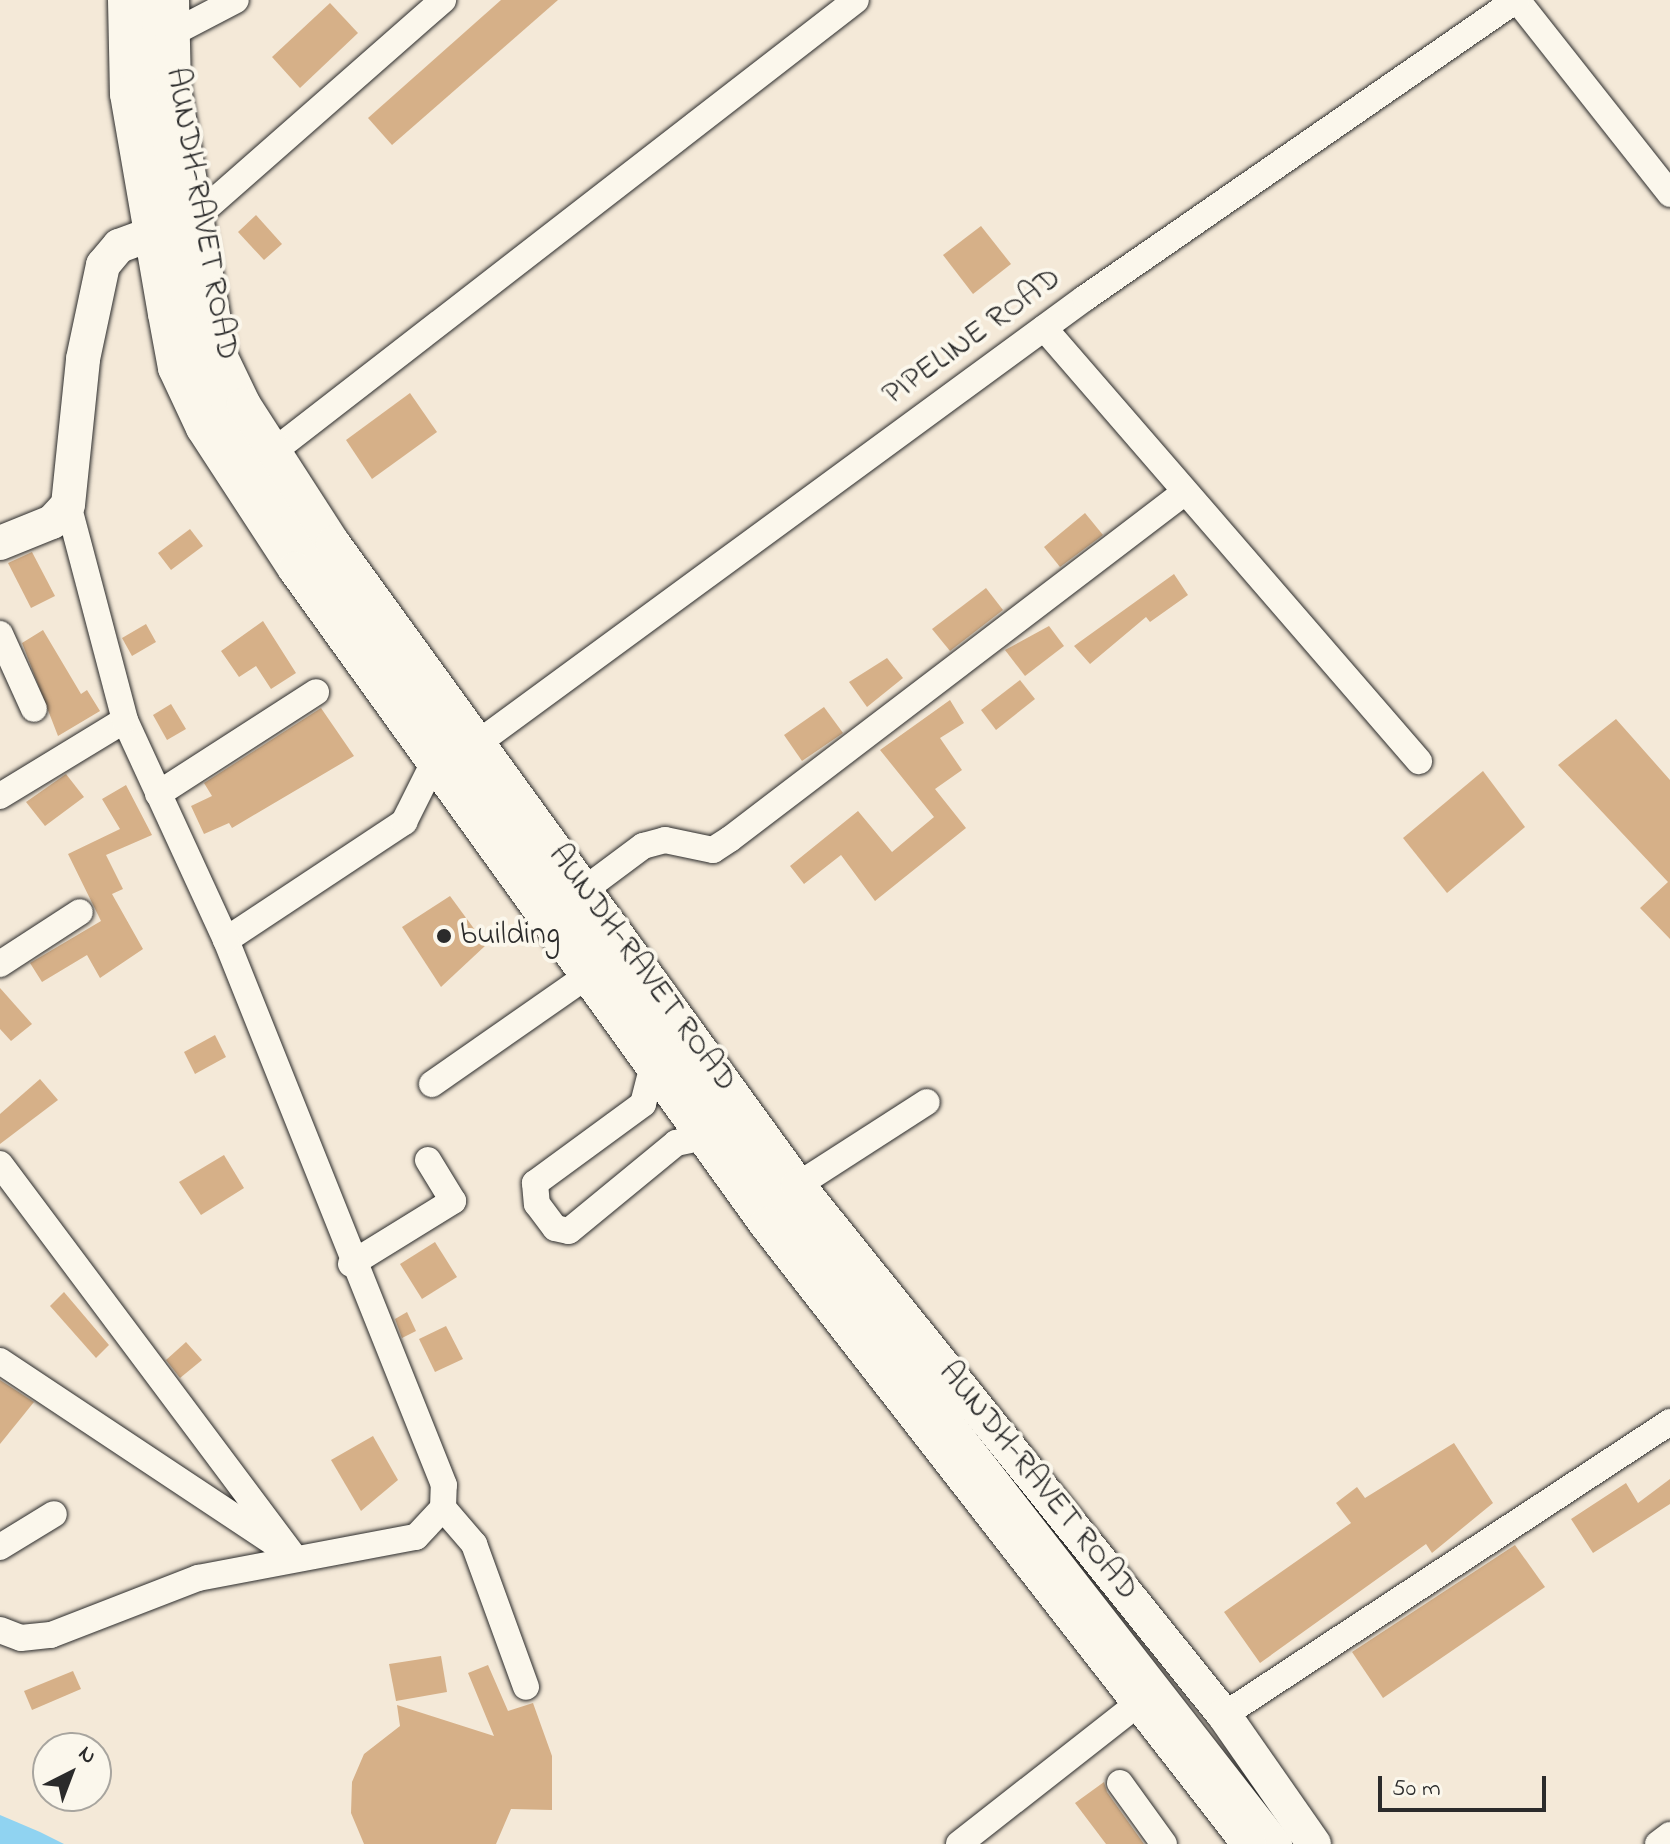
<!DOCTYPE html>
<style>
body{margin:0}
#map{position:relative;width:1670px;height:1844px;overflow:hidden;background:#f4e9d8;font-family:"Indie Flower",sans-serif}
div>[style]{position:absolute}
.water>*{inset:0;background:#90d3f1}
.building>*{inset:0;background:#d6b088}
.roads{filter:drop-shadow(0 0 2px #2b2b2b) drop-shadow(0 0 2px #2b2b2b)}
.minor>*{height:26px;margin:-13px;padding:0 13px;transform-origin:13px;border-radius:13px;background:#fbf7ec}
.major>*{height:34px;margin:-17px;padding:0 17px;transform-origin:17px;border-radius:17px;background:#fbf7ec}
.dots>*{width:22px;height:22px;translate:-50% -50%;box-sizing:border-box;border:4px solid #fbf7ec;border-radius:50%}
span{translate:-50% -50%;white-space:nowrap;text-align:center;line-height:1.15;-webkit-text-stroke:8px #fbf7ec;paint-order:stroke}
.street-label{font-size:32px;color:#2b2b2b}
.poi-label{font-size:32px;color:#2b2b2b}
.left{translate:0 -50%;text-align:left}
.north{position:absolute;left:32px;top:1732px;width:80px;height:80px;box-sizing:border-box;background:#fbf7ec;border:2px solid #a8a59f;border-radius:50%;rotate:42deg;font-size:22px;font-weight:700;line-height:32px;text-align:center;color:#2b2b2b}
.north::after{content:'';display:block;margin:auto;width:28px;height:36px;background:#2b2b2b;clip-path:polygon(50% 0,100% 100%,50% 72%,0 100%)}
.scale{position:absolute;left:1378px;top:1776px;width:168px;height:36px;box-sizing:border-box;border:4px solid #2b2b2b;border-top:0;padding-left:10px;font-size:24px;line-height:28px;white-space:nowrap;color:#2b2b2b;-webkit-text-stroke:6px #fbf7ec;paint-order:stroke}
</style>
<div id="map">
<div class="water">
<div style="clip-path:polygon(0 1815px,40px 1832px,64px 1844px,0 1844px)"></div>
</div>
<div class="building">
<div style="clip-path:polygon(501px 0,558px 0,392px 145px,368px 118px)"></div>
<div style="clip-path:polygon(330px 3px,358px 33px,300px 88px,272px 57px)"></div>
<div style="clip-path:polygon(256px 215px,282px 244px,264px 260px,238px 232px)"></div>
<div style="clip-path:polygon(981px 226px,1011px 264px,973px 294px,943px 255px)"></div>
<div style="clip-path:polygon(410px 393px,437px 432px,372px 479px,346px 440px)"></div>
<div style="clip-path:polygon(1085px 513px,1103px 535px,1060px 567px,1044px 547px)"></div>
<div style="clip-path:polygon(190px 529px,203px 546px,171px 570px,158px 553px)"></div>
<div style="clip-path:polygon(32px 552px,55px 596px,31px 608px,8px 563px)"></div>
<div style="clip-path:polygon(1174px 574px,1188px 595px,1150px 622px,1146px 617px,1090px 664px,1074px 646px)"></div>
<div style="clip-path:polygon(986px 588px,1003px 610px,950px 651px,932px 629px)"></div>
<div style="clip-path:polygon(263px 621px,296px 673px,271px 689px,256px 666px,239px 677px,221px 651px)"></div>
<div style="clip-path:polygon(146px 624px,156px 642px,132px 656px,122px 638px)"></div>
<div style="clip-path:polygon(1049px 626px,1064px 646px,1025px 676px,1005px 650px)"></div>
<div style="clip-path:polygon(43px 630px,81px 694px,87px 690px,100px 711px,58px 736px,22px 643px)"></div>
<div style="clip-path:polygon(887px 658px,903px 678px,867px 707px,849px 682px)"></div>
<div style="clip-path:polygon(1020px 680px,1035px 699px,996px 730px,981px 710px)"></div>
<div style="clip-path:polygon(950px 700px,964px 723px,940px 738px,962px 770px,935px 789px,966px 828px,875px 901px,841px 855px,804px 884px,790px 866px,858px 811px,892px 852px,934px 817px,880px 750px)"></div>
<div style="clip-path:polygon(171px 704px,186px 729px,167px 740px,153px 715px)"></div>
<div style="clip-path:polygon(824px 707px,843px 733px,802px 761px,784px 735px)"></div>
<div style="clip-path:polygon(321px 708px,354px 756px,232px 828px,229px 823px,204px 834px,191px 806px,212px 796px,204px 783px)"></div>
<div style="clip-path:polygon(1616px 719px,1670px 780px,1670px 939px,1640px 908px,1668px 882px,1558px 765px)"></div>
<div style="clip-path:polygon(1483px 771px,1525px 827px,1447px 893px,1403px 838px)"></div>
<div style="clip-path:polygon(66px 774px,84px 797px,45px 826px,26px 802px)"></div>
<div style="clip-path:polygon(126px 785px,152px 835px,106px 855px,123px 889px,112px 894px,143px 949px,100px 978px,87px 955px,42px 982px,30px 963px,101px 921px,68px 854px,120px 829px,102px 799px)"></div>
<div style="clip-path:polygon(450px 896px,486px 945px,441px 987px,402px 927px)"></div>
<div style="clip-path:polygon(0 988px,32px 1024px,11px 1041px,0 1029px)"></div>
<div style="clip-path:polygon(215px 1035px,226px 1057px,195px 1074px,184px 1052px)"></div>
<div style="clip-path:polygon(40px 1079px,58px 1100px,0 1144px,0 1114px)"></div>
<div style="clip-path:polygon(224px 1155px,244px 1188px,201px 1215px,179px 1182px)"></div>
<div style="clip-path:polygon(435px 1242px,457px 1277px,422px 1299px,400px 1264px)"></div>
<div style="clip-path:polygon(64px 1292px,109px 1345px,96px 1358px,50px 1306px)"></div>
<div style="clip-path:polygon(407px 1312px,416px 1331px,402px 1338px,395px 1319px)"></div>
<div style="clip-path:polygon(446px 1326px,463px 1359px,435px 1372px,419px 1339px)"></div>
<div style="clip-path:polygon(186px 1342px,202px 1360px,180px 1378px,166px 1360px)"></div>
<div style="clip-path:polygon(0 1380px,34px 1402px,0 1444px)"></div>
<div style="clip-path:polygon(373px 1436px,398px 1480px,361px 1511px,331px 1460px)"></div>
<div style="clip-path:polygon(1454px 1443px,1493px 1503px,1432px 1553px,1426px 1544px,1260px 1663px,1224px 1612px,1351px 1523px,1336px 1503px,1357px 1487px,1365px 1498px)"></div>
<div style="clip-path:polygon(1670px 1479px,1670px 1504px,1593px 1553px,1571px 1519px,1626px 1483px,1638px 1503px)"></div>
<div style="clip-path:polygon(1515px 1545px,1545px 1587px,1383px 1698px,1352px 1652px)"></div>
<div style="clip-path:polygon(441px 1656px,447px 1692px,396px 1701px,389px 1664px)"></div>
<div style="clip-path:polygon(488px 1665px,508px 1711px,533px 1703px,552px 1756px,552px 1810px,511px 1809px,496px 1844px,364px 1844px,351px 1813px,352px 1782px,364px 1754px,400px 1726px,397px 1705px,494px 1736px,468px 1673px)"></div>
<div style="clip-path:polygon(73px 1671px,81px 1689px,32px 1710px,24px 1691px)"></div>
<div style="clip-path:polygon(1104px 1782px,1107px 1792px,1144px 1844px,1106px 1844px,1075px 1803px)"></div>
</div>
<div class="roads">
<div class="minor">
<div style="left:148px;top:0;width:92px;rotate:88.1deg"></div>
<div style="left:151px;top:92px;width:274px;rotate:80.1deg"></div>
<div style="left:198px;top:362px;width:60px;rotate:65.2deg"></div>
<div style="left:223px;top:416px;width:167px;rotate:57deg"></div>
<div style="left:314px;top:556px;width:805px;rotate:54.2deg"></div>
<div style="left:785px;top:1209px;width:805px;rotate:52.12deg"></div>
<div style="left:1517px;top:0;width:247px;rotate:51.7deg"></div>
<div style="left:171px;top:34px;width:73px;rotate:-27.6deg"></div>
<div style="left:196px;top:217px;width:329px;rotate:-41.3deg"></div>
<div style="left:1044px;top:328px;width:573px;rotate:49.11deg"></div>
<div style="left:274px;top:451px;width:736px;rotate:-37.77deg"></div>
<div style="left:0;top:634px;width:82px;rotate:65.6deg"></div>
<div style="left:478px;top:743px;width:753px;rotate:-36.25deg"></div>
<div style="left:1085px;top:298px;width:524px;rotate:-34.66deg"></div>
<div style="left:158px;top:794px;width:188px;rotate:-32.8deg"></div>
<div style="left:0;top:796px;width:146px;rotate:-31.3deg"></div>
<div style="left:584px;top:890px;width:74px;rotate:-36.7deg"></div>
<div style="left:643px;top:846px;width:23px;rotate:-15deg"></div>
<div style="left:665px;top:840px;width:49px;rotate:11.8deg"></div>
<div style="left:713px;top:850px;width:20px;rotate:-33deg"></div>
<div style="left:730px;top:839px;width:572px;rotate:-37.33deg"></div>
<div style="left:226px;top:940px;width:214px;rotate:-33.5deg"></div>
<div style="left:404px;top:822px;width:67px;rotate:-63.4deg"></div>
<div style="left:0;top:964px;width:95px;rotate:-33deg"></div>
<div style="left:653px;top:1065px;width:40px;rotate:104.4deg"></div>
<div style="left:643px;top:1104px;width:134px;rotate:143.8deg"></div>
<div style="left:535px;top:1183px;width:21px;rotate:85deg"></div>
<div style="left:537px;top:1204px;width:30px;rotate:53deg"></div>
<div style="left:555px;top:1228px;width:14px;rotate:12deg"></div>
<div style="left:569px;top:1231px;width:139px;rotate:-39.4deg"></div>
<div style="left:676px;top:1143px;width:29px;rotate:-12deg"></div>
<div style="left:432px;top:1084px;width:190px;rotate:-34.9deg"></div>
<div style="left:0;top:1164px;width:489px;rotate:53.2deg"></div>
<div style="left:798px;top:1185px;width:153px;rotate:-32.8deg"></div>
<div style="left:351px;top:1264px;width:120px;rotate:-31.7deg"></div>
<div style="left:453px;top:1201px;width:48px;rotate:-121.4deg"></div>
<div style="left:0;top:1361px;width:333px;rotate:33.6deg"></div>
<div style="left:443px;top:1508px;width:48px;rotate:49.3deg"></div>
<div style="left:474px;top:1544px;width:152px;rotate:70deg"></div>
<div style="left:0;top:1547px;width:63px;rotate:-31.4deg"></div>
<div style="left:0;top:1630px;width:22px;rotate:21deg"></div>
<div style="left:21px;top:1638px;width:30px;rotate:-6deg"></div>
<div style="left:51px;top:1635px;width:158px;rotate:-21.2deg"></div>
<div style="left:198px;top:1578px;width:222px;rotate:-10.7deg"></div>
<div style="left:416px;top:1537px;width:40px;rotate:-47deg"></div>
<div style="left:443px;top:1508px;width:23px;rotate:-88deg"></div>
<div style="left:444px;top:1485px;width:587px;rotate:-111.8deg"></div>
<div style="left:226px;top:940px;width:242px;rotate:-114.7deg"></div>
<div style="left:125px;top:720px;width:222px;rotate:-104.8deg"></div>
<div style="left:1224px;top:1715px;width:534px;rotate:-33.3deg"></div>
<div style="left:1120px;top:1783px;width:75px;rotate:54.2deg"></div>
<div style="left:959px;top:1844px;width:229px;rotate:-38.1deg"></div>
<div style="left:1658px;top:1844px;width:15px;rotate:-37deg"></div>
</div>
<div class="major">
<div style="left:125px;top:0;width:94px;rotate:88.8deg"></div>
<div style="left:127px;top:94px;width:223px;rotate:80.2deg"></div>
<div style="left:165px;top:314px;width:55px;rotate:79.5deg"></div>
<div style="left:175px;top:368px;width:66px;rotate:65deg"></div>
<div style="left:203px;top:428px;width:168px;rotate:56.9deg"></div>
<div style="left:295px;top:569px;width:807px;rotate:54.28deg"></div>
<div style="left:766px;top:1224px;width:786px;rotate:52.08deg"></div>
<div style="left:172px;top:0;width:89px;rotate:88.7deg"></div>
<div style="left:174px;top:89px;width:270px;rotate:80.2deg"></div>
<div style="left:220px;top:355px;width:55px;rotate:64.4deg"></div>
<div style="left:244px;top:405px;width:164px;rotate:57.2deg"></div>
<div style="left:333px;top:543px;width:793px;rotate:54.08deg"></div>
<div style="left:798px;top:1185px;width:680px;rotate:51.21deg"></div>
<div style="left:1224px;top:1715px;width:157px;rotate:55.1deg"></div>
<div style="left:0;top:543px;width:56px;rotate:-22deg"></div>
<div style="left:52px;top:522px;width:23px;rotate:-47deg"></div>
<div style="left:68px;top:505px;width:147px;rotate:-84.1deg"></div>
<div style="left:83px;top:359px;width:96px;rotate:-78deg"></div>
<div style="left:103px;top:265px;width:25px;rotate:-50deg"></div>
<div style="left:119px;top:246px;width:58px;rotate:-20.3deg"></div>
</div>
</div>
<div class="dots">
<div style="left:444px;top:936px;background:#2b2b2b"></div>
</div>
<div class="street-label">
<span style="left:200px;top:214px;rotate:80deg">AUNDH-RAVET ROAD</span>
<span style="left:973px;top:338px;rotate:-36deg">PIPELINE ROAD</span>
<span style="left:641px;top:969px;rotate:54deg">AUNDH-RAVET ROAD</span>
<span style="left:1037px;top:1482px;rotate:51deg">AUNDH-RAVET ROAD</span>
</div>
<div class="poi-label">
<span class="left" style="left:460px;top:936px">building</span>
</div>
<div class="north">N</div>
<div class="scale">50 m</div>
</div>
